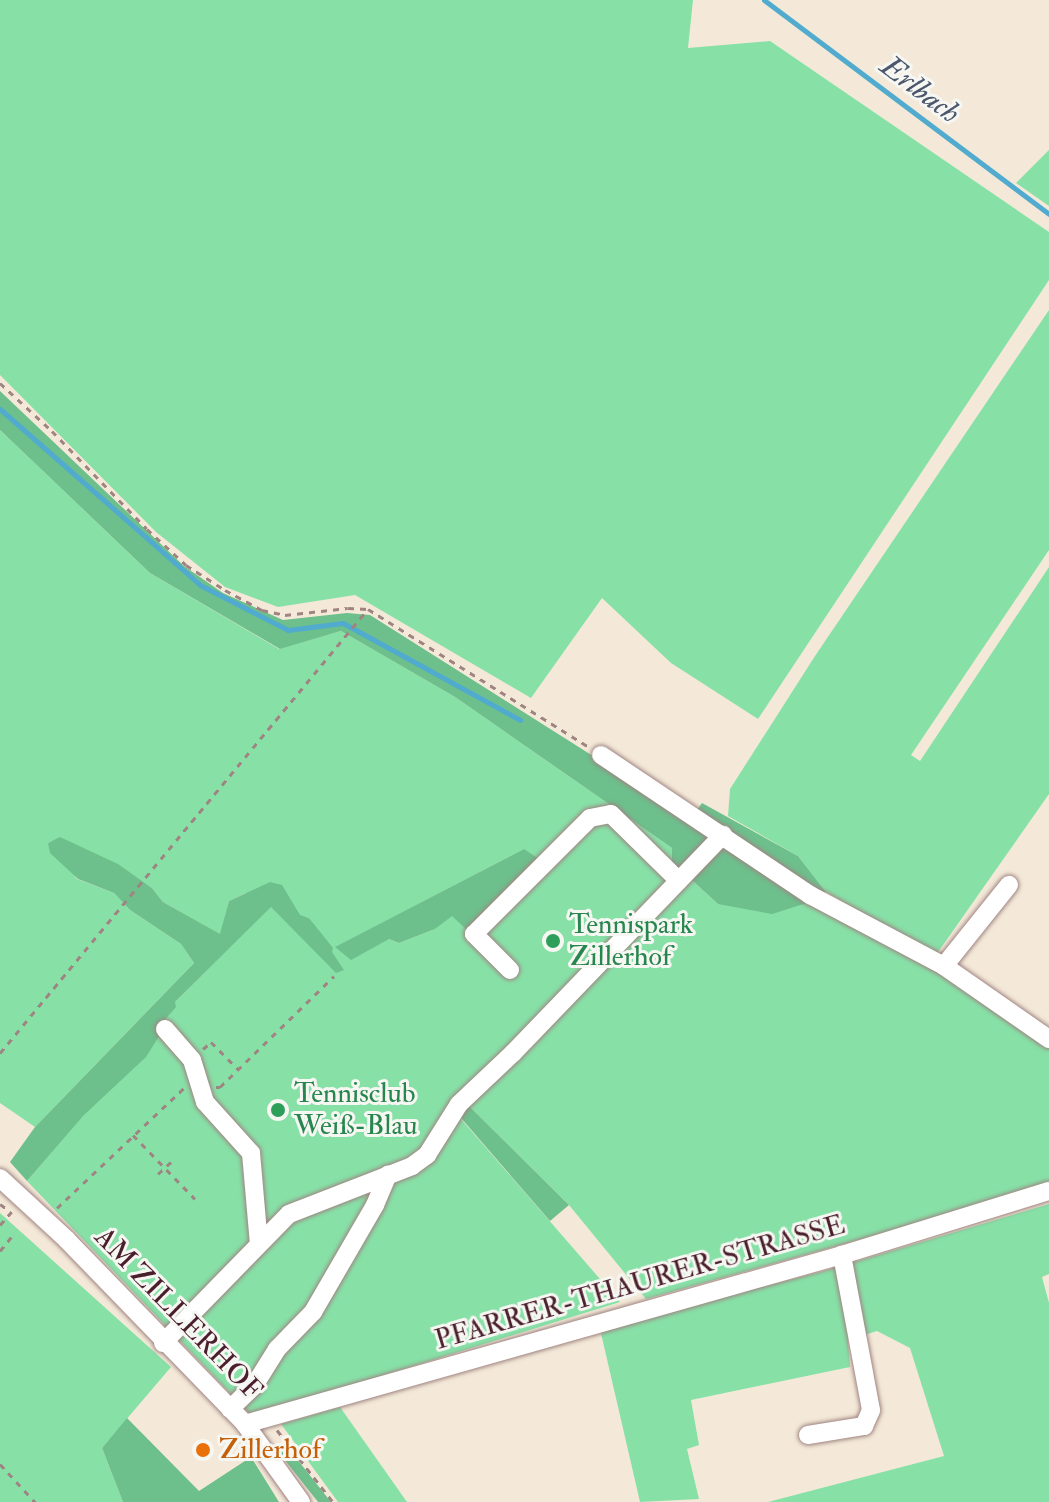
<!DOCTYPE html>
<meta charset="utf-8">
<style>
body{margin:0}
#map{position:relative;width:1049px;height:1502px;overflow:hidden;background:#f4e9d8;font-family:"IM FELL Double Pica",serif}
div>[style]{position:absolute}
.green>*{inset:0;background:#87e1a7}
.forest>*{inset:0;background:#6dbf8c}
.stream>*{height:5px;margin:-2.5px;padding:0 2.5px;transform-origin:2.5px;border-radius:2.5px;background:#50abce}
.path>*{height:3px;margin-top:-1.5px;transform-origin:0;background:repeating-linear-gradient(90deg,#9f8482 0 6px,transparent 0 12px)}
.roads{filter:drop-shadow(0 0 2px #9f8482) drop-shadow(0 0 2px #9f8482)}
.minor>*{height:18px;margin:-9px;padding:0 9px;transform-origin:9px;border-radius:9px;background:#fff}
.dots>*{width:22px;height:22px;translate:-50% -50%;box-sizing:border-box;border:4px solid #f6f6f2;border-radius:50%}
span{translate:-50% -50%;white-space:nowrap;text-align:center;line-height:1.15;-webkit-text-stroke:6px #f6f6f2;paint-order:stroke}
.leisure-label{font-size:28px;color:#27864d}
.left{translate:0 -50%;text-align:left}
.street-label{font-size:28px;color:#4a1f2b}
.food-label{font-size:28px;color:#c56008}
.water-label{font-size:30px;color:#4c576c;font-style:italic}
</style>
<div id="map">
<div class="green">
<div style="clip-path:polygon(0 0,693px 0,688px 48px,770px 41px,1049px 232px,1049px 280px,758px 719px,671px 663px,602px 598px,531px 698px,355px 595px,278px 607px,225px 587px,156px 532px,0 375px)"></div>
<div style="clip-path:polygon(1049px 150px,1049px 206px,1016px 183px)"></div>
<div style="clip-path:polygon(1049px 310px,1049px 550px,911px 755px,920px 761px,1049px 567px,1049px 794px,936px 955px,826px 892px,798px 856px,728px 816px,730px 789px,815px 656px)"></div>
<div style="clip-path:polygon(evenodd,0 430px,150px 573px,279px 649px,341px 631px,455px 697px,672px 848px,672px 862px,718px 904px,813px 901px,938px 971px,1011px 1020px,1049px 1048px,1049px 1187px,646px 1299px,569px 1205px,469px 1106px,461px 1119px,620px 1302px,252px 1416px,27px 1181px,162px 1023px,175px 1002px,271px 906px,336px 972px,331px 952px,309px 918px,300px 916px,286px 896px,246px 893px,229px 901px,221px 935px,163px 902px,152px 888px,118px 865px,60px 838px,48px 843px,77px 879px,114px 893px,130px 910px,181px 944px,194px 963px,35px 1127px,0 1103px,0 430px,524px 849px,435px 929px,399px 943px,389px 939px,336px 947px,524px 849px)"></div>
<div style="clip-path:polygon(1049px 1204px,1049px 1274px,1042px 1277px,1049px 1303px,1049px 1502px,768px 1502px,944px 1456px,910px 1348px,877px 1331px,848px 1340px,850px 1367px,691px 1400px,699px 1445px,687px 1449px,699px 1499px,640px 1502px,600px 1329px,824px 1271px)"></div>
<div style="clip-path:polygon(0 1213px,171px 1367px,102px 1448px,123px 1502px,0 1502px)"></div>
<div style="clip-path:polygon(340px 1407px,407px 1502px,338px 1502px,281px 1424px)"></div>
</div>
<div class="forest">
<div style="clip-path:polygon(0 391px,184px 566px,223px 593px,283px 620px,347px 613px,370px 615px,691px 818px,702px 803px,798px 856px,826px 892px,813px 901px,772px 914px,718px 904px,672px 862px,672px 848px,455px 697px,341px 631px,280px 649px,150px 573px,0 430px)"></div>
<div style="clip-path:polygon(60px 837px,118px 864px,152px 888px,163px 902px,220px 934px,229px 901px,270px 882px,282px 885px,300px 915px,309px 918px,333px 948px,332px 952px,344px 970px,336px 973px,271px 907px,175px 1002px,176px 1007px,162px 1023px,163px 1030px,146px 1057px,84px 1115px,27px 1181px,10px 1162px,35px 1127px,194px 963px,181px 944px,130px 910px,114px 893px,78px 879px,50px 853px,48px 843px)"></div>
<div style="clip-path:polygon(524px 849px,542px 861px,467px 930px,452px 916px,435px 929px,399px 943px,389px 939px,351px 960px,335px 947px)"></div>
<div style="clip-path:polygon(469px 1106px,569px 1205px,550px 1221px,461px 1118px)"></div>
<div style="clip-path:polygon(127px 1418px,199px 1491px,251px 1457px,279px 1502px,123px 1502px,102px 1448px)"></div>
<div style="clip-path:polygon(285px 1444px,331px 1502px,318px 1502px,276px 1449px)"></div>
</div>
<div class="stream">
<div style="left:764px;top:0;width:356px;rotate:36.9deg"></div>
<div style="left:0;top:409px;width:266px;rotate:41.3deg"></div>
<div style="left:200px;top:585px;width:99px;rotate:27.1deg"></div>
<div style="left:288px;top:630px;width:55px;rotate:-7.3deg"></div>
<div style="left:343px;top:623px;width:202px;rotate:28.7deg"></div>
</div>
<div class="path">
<div style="left:0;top:383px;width:71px;rotate:42.7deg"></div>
<div style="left:52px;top:431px;width:136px;rotate:45.9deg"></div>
<div style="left:147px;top:529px;width:53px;rotate:42.7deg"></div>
<div style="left:186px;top:565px;width:46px;rotate:32.7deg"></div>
<div style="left:225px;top:590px;width:42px;rotate:28.4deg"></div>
<div style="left:262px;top:610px;width:24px;rotate:12deg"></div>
<div style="left:285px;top:615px;width:63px;rotate:-6.3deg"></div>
<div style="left:348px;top:608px;width:20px;rotate:3deg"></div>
<div style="left:368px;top:609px;width:261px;rotate:32deg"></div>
<div style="left:203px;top:1049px;width:11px;rotate:-41deg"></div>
<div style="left:211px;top:1042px;width:38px;rotate:45deg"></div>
<div style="left:0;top:1053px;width:575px;rotate:-50.36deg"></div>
<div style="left:216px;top:1087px;width:4px"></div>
<div style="left:220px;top:1087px;width:159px;rotate:-44.2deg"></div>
<div style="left:133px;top:1135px;width:89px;rotate:45.9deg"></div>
<div style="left:158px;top:1174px;width:19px;rotate:-43deg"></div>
<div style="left:0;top:1204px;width:9px;rotate:36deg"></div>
<div style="left:57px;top:1208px;width:176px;rotate:-43.4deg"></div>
<div style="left:0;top:1225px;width:20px;rotate:-49deg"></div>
<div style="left:0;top:1251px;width:22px;rotate:-51deg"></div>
<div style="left:277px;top:1430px;width:91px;rotate:52.1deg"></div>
<div style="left:0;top:1464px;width:52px;rotate:47.4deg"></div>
</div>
<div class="roads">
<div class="minor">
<div style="left:601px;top:755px;width:252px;rotate:33.8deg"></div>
<div style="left:810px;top:895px;width:152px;rotate:27.9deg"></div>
<div style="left:944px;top:966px;width:128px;rotate:34.8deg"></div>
<div style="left:944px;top:966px;width:104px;rotate:-51.3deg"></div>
<div style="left:510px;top:970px;width:51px;rotate:-135deg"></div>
<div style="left:474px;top:934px;width:164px;rotate:-45deg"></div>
<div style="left:590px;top:818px;width:21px;rotate:-11deg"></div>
<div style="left:611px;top:814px;width:95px;rotate:44.6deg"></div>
<div style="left:165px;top:1029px;width:41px;rotate:48.9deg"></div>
<div style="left:192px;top:1060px;width:44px;rotate:72.8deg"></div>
<div style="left:205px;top:1102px;width:69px;rotate:48deg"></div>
<div style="left:251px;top:1153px;width:91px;rotate:85deg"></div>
<div style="left:0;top:1178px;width:90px;rotate:42.7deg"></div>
<div style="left:66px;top:1239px;width:257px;rotate:45.9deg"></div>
<div style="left:245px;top:1424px;width:96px;rotate:54.3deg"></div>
<div style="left:163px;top:1343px;width:180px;rotate:-45.7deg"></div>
<div style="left:289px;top:1214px;width:132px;rotate:-21.3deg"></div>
<div style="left:412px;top:1166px;width:19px;rotate:-36deg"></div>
<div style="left:427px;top:1155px;width:60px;rotate:-57.9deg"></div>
<div style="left:459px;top:1104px;width:74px;rotate:-43.4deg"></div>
<div style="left:513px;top:1053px;width:303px;rotate:-46.1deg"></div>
<div style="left:230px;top:1409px;width:33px;rotate:-44deg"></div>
<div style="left:254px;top:1386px;width:44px;rotate:-58.1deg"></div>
<div style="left:277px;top:1349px;width:52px;rotate:-45.8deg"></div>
<div style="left:313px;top:1312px;width:124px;rotate:-59.9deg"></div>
<div style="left:375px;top:1205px;width:33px;rotate:-67deg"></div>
<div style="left:245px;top:1424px;width:620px;rotate:-15.81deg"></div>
<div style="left:842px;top:1255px;width:217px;rotate:-17.2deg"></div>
<div style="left:808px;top:1435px;width:57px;rotate:-9.1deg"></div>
<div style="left:864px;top:1426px;width:17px;rotate:-66deg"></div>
<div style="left:871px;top:1410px;width:158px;rotate:-100.6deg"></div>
</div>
</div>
<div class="dots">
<div style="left:553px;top:941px;background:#2e9e5b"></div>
<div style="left:278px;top:1110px;background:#2e9e5b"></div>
<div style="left:203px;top:1450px;background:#e8710a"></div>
</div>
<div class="leisure-label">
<span class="left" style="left:569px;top:941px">Tennispark<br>Zillerhof</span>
<span class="left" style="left:294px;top:1110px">Tennisclub<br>Weiß-Blau</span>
</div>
<div class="street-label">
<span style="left:640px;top:1283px;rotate:-16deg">PFARRER-THAURER-STRASSE</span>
<span style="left:178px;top:1314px;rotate:46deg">AM ZILLERHOF</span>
</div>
<div class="food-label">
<span class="left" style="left:219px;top:1450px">Zillerhof</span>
</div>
<div class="water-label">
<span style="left:920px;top:90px;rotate:37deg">Erlbach</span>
</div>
</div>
